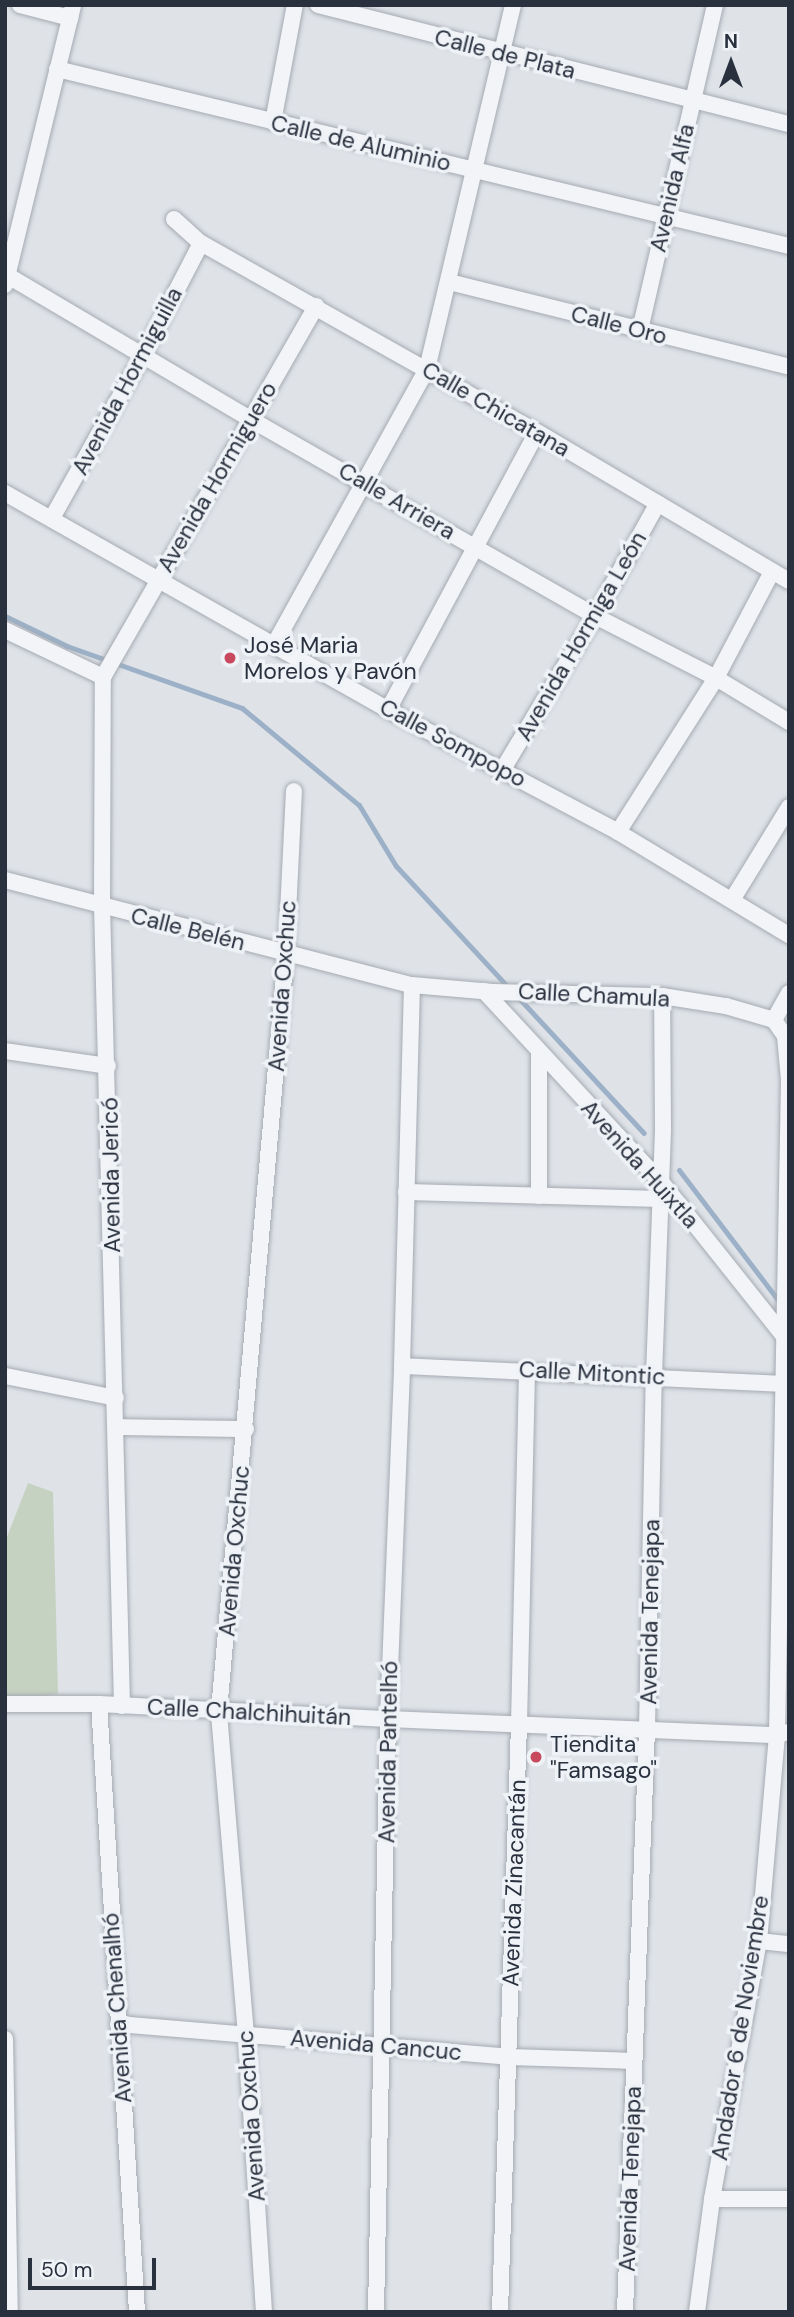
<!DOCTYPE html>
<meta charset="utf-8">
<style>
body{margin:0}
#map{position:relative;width:794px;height:2317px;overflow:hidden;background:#dfe3e8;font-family:"DM Sans",sans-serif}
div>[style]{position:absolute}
.green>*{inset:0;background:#c5d2c1}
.stream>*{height:5px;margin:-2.5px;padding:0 2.5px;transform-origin:2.5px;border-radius:2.5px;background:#9cb1c7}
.roads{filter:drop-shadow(0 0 2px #a5aab2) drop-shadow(0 0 2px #a5aab2)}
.minor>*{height:16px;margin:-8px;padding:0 8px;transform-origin:8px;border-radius:8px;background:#f2f4f7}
.dots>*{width:19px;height:19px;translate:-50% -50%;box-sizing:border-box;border:4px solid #eff2f6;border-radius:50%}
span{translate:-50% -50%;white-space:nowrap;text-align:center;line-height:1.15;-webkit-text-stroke:7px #eff2f6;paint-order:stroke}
.street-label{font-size:23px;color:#29313f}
.poi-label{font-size:23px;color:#29313f}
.left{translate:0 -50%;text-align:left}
.frame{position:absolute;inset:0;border:7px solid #29313f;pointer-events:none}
.north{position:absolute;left:696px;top:28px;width:70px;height:70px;-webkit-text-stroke:5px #eff2f6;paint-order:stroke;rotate:0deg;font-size:19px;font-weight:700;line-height:28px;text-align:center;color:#29313f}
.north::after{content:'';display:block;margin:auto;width:24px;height:32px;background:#29313f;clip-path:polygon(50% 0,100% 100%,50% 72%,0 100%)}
.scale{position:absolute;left:28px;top:2258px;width:128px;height:32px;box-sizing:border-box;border:4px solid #29313f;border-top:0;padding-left:9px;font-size:21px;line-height:24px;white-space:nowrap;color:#29313f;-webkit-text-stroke:5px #eff2f6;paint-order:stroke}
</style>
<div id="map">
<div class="green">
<div style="clip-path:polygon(28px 1483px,53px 1492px,58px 1694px,12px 1700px,5px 1698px,5px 1542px)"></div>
</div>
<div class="stream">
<div style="left:5px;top:616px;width:69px;rotate:25.8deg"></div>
<div style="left:67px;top:646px;width:186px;rotate:19.5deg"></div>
<div style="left:242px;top:708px;width:152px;rotate:39.7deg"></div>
<div style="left:359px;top:805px;width:71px;rotate:58.8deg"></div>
<div style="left:396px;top:866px;width:166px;rotate:47.2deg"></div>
<div style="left:516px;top:995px;width:188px;rotate:47.2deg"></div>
<div style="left:679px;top:1170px;width:163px;rotate:52.7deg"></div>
</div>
<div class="roads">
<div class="minor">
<div style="left:20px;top:5px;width:52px;rotate:14.6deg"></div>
<div style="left:318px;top:5px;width:486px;rotate:14.2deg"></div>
<div style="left:57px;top:69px;width:753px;rotate:13.59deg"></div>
<div style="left:273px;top:122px;width:119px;rotate:-79.4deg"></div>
<div style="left:174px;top:219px;width:36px;rotate:42deg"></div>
<div style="left:201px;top:243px;width:386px;rotate:29.4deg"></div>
<div style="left:537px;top:432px;width:293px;rotate:30.6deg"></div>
<div style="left:5px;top:274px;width:285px;rotate:30.6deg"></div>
<div style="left:250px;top:419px;width:397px;rotate:29.7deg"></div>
<div style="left:595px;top:616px;width:136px;rotate:27.1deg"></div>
<div style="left:716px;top:678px;width:85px;rotate:31.1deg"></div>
<div style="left:449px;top:282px;width:350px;rotate:14deg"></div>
<div style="left:5px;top:285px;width:288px;rotate:-76.3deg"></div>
<div style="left:640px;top:330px;width:334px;rotate:-77deg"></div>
<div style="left:5px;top:493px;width:440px;rotate:29.5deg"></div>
<div style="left:388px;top:710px;width:260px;rotate:27.9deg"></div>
<div style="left:618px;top:832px;width:200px;rotate:31.1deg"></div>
<div style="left:52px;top:518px;width:184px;rotate:-60.8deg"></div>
<div style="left:142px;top:357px;width:128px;rotate:-62.6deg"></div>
<div style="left:5px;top:630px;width:109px;rotate:25.6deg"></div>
<div style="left:274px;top:645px;width:316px;rotate:-61deg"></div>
<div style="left:427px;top:369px;width:374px;rotate:-76.7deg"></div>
<div style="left:388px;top:710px;width:315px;rotate:-61.8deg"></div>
<div style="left:503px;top:769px;width:179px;rotate:-59deg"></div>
<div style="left:595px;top:616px;width:129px;rotate:-60.9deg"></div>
<div style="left:618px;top:832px;width:183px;rotate:-57.5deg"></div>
<div style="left:716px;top:678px;width:120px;rotate:-62.2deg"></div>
<div style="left:5px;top:880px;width:420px;rotate:14.5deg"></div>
<div style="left:412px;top:985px;width:81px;rotate:4.9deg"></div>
<div style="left:493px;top:992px;width:169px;rotate:1.4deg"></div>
<div style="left:662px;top:996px;width:65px;rotate:8.9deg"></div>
<div style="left:726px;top:1006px;width:50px;rotate:16.3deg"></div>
<div style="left:732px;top:900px;width:109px;rotate:-58.5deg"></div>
<div style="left:484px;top:991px;width:262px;rotate:47.2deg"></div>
<div style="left:662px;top:1183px;width:201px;rotate:51.5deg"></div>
<div style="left:774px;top:1020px;width:31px;rotate:-61deg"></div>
<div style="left:5px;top:1051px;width:104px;rotate:8.3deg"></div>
<div style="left:406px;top:1192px;width:255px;rotate:1.6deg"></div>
<div style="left:539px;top:1196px;width:143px;rotate:-90deg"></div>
<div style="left:402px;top:1366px;width:380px;rotate:2.7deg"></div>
<div style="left:5px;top:1376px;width:113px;rotate:11.2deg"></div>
<div style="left:116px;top:1427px;width:130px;rotate:0.9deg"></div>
<div style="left:5px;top:1704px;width:94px"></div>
<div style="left:99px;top:1704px;width:289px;rotate:3deg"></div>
<div style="left:388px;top:1719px;width:389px;rotate:2.4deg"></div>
<div style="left:777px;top:1735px;width:12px;rotate:-14deg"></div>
<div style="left:99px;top:1704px;width:609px;rotate:86.42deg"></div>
<div style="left:122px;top:1706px;width:799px;rotate:-91.43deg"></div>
<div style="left:102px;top:907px;width:230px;rotate:-89.8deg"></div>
<div style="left:103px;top:677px;width:428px;rotate:-60.1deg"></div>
<div style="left:759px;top:1941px;width:30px;rotate:6deg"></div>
<div style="left:118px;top:2024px;width:392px;rotate:4.8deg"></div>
<div style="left:509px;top:2057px;width:125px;rotate:1.8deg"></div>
<div style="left:5px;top:2039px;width:273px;rotate:89deg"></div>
<div style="left:712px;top:2199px;width:77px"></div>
<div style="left:264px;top:2312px;width:278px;rotate:-93.7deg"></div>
<div style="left:246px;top:2035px;width:325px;rotate:-94.8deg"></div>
<div style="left:219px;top:1711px;width:760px;rotate:-84.94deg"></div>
<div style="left:286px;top:954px;width:163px;rotate:-87.2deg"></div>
<div style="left:376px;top:2312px;width:593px;rotate:-88.84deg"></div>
<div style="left:388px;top:1719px;width:353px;rotate:-87.7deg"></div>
<div style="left:402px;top:1366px;width:381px;rotate:-88.5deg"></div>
<div style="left:500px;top:2312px;width:588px;rotate:-88.15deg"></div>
<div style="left:519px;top:1724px;width:354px;rotate:-88.7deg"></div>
<div style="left:625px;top:2312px;width:583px;rotate:-87.84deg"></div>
<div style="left:647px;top:1729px;width:353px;rotate:-88.9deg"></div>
<div style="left:654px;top:1376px;width:248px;rotate:-87.9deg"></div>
<div style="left:663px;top:1128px;width:132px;rotate:-90.4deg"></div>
<div style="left:697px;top:2312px;width:114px;rotate:-82.4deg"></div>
<div style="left:712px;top:2199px;width:262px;rotate:-79.7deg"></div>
<div style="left:759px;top:1941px;width:207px;rotate:-85deg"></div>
<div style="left:777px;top:1735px;width:655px;rotate:-88.95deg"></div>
<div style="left:789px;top:1080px;width:44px;rotate:-95.2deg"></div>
<div style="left:785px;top:1036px;width:19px;rotate:-125deg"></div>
</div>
</div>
<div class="dots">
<div style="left:230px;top:658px;background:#c8495e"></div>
<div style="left:536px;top:1757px;background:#c8495e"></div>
</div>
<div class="street-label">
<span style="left:505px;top:54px;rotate:14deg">Calle de Plata</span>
<span style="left:361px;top:143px;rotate:13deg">Calle de Aluminio</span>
<span style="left:672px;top:188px;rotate:-77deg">Avenida Alfa</span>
<span style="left:619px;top:325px;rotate:14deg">Calle Oro</span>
<span style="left:127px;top:381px;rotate:-62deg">Avenida Hormiguilla</span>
<span style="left:496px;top:409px;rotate:30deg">Calle Chicatana</span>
<span style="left:217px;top:477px;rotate:-60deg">Avenida Hormiguero</span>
<span style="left:397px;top:501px;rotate:30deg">Calle Arriera</span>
<span style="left:581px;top:636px;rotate:-60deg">Avenida Hormiga León</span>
<span style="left:453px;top:743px;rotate:28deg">Calle Sompopo</span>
<span style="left:188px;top:929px;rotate:14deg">Calle Belén</span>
<span style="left:282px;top:986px;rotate:-86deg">Avenida Oxchuc</span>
<span style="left:594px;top:995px;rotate:3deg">Calle Chamula</span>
<span style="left:640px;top:1164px;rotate:48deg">Avenida Huixtla</span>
<span style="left:111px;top:1175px;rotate:-91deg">Avenida Jericó</span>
<span style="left:592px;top:1373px;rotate:3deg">Calle Mitontic</span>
<span style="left:234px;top:1551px;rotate:-85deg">Avenida Oxchuc</span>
<span style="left:650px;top:1612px;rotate:-89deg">Avenida Tenejapa</span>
<span style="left:249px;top:1712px;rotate:3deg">Calle Chalchihuitán</span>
<span style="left:388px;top:1752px;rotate:-89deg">Avenida Pantelhó</span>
<span style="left:514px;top:1883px;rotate:-88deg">Avenida Zinacantán</span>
<span style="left:117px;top:2008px;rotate:-94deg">Avenida Chenalhó</span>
<span style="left:740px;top:2028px;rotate:-81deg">Andador 6 de Noviembre</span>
<span style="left:376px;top:2045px;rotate:5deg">Avenida Cancuc</span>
<span style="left:251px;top:2116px;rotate:-94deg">Avenida Oxchuc</span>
<span style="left:630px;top:2179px;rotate:-88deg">Avenida Tenejapa</span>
</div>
<div class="poi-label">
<span class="left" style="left:244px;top:658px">José Maria<br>Morelos y Pavón</span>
<span class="left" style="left:550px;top:1757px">Tiendita<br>"Famsago"</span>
</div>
<div class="frame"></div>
<div class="north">N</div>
<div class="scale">50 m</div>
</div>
